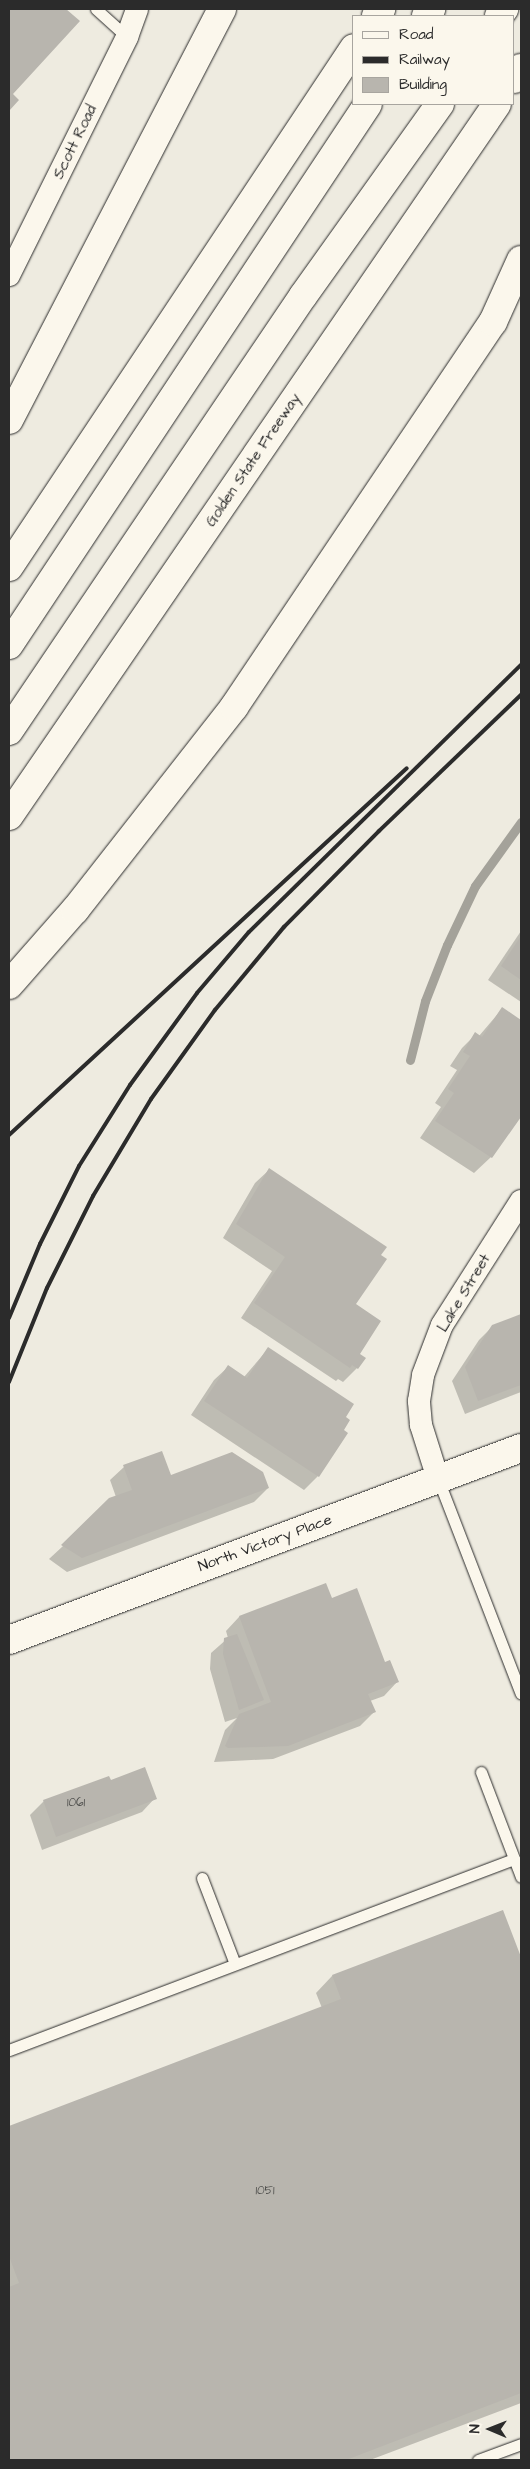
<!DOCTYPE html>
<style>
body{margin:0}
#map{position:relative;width:530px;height:2469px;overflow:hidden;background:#eeebe0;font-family:"Architects Daughter",sans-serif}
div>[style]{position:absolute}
.shadow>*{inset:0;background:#0003}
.stream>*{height:9px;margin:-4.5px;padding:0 4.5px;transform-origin:4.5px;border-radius:4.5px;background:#a4a29a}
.building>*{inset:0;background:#b8b5ae}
.roads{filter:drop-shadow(0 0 1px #2b2b2b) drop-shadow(0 0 1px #2b2b2b)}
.lane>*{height:11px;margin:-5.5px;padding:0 5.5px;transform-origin:5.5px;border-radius:5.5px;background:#fbf7ec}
.street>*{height:22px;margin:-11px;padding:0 11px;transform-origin:11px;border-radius:11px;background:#fbf7ec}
.primary>*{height:28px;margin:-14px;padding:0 14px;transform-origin:14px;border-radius:14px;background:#fbf7ec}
.highway>*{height:28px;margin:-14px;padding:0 14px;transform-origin:14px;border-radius:14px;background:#fbf7ec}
.rail>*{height:4px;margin:-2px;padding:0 2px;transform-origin:2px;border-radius:2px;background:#2b2b2b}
span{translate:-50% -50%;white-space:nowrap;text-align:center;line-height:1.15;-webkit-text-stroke:4px #fbf7ec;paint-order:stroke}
.number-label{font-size:12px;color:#4e4e4c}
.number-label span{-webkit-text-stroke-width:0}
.street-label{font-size:15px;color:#2b2b2b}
.frame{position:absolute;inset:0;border:10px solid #2b2b2b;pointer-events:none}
.legend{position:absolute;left:352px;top:15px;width:162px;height:90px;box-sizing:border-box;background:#fbf7ec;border:1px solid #a8a59f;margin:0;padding:6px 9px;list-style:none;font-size:15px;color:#2b2b2b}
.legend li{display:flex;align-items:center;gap:10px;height:25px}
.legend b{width:25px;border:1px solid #a8a59f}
.north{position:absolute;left:465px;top:2404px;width:50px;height:50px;-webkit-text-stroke:4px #fbf7ec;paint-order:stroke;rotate:271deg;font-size:14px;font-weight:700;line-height:20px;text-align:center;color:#2b2b2b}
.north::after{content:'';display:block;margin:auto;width:18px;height:22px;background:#2b2b2b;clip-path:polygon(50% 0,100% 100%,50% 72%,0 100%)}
</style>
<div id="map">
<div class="shadow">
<div style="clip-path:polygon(9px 9px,65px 9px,78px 21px,11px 94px,18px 100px,9px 109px)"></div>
<div style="clip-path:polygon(521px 931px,521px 1002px,488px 980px)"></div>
<div style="clip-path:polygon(502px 1009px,521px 1021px,521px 1114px,491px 1157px,474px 1173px,420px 1138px,441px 1107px,435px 1103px,457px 1070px,450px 1066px,462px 1048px,476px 1034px,479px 1036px)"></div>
<div style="clip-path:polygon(269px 1170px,355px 1305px,357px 1368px,343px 1382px,338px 1379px,336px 1381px,241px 1318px,272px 1271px,223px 1238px,255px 1183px)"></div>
<div style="clip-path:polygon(521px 1315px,521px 1392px,465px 1414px,452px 1381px,479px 1340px,493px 1326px)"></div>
<div style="clip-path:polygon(268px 1349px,318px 1476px,304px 1490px,191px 1415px,214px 1380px,228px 1367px,244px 1377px)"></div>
<div style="clip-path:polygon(124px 1467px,171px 1476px,268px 1488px,254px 1502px,67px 1572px,49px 1559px,116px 1497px,110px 1480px)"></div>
<div style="clip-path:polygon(325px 1585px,331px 1600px,397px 1682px,384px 1696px,370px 1701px,374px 1712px,360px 1726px,273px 1759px,214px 1762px,225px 1730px,237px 1718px,225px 1722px,210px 1669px,211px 1653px,228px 1638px,226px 1631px,239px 1617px)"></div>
<div style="clip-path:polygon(110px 1782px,155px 1798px,142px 1812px,42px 1850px,30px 1815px,44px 1801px)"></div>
<div style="clip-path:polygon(502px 1911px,521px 1960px,521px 2403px,370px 2460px,9px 2460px,9px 2127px,322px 2008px,316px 1993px,332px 1976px)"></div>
</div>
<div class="stream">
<div style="left:410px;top:1060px;width:61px;rotate:-75.7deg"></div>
<div style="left:425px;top:1001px;width:60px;rotate:-68.6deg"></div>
<div style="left:447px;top:945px;width:65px;rotate:-64.6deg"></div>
<div style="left:475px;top:886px;width:79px;rotate:-54.3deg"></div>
</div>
<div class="building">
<div style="clip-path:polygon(9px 9px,66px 9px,80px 21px,13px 94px,19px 100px,9px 111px)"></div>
<div style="clip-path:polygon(521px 936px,521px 980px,501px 966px)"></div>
<div style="clip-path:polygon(502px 1007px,521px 1020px,521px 1117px,492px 1158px,435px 1121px,454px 1093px,448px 1089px,470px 1056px,463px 1052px,475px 1032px,482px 1037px)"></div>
<div style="clip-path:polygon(269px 1168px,387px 1247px,381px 1255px,387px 1259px,356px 1304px,381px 1321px,360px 1354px,366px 1358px,358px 1369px,352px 1365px,350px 1368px,254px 1303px,285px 1257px,236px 1224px)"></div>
<div style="clip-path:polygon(521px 1314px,521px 1385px,478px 1401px,465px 1367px,492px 1325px)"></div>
<div style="clip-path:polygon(268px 1347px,354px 1404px,346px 1417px,350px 1420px,344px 1430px,348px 1433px,319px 1477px,204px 1401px,228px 1365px,247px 1378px)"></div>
<div style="clip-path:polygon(162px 1451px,171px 1475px,232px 1452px,263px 1472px,269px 1488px,82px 1558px,61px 1545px,109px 1498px,132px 1490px,123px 1465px)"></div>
<div style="clip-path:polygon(326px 1583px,332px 1598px,357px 1588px,385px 1662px,390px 1660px,399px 1682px,368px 1694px,376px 1712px,288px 1746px,228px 1748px,225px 1746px,239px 1714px,271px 1702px,239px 1616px)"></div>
<div style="clip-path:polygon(237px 1634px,264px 1700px,239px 1710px,223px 1654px,224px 1638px)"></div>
<div style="clip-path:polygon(145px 1767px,157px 1799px,56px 1837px,43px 1800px,109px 1776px,111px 1780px)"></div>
<div style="clip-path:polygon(503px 1910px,521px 1957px,521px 2393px,346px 2460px,9px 2460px,9px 2287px,19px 2283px,9px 2256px,9px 2126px,341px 1999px,332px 1975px)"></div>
</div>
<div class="roads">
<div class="lane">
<div style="left:96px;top:9px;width:42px;rotate:42.1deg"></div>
<div style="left:438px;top:1479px;width:230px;rotate:68.9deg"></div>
<div style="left:481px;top:1772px;width:112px;rotate:69.1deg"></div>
<div style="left:202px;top:1878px;width:92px;rotate:69deg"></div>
<div style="left:9px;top:2050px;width:540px;rotate:-20.72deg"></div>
<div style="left:478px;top:2460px;width:46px;rotate:-20.4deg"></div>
</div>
<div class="street">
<div style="left:9px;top:275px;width:266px;rotate:-63.6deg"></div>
<div style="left:127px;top:37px;width:30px;rotate:-70deg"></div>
<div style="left:438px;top:1479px;width:57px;rotate:-107.5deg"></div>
<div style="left:421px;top:1425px;width:24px;rotate:-95deg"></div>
<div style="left:419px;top:1401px;width:26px;rotate:-81deg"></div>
<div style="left:423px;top:1375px;width:53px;rotate:-69.2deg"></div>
<div style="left:442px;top:1325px;width:147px;rotate:-57.5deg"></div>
</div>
<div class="primary">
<div style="left:9px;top:1640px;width:547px;rotate:-20.56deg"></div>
</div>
<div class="highway">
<div style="left:376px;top:16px;width:9px;rotate:-54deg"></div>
<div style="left:426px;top:16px;width:9px;rotate:-54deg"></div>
<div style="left:499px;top:16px;width:9px;rotate:-54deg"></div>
<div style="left:514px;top:79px;width:13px;rotate:-58deg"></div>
<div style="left:9px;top:420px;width:463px;rotate:-62.6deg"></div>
<div style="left:9px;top:567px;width:623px;rotate:-56.39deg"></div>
<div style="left:9px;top:645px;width:649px;rotate:-56.43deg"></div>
<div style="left:9px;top:731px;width:525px;rotate:-55.95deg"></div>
<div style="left:303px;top:296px;width:236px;rotate:-54.5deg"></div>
<div style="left:9px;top:816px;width:863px;rotate:-55.57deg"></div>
<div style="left:9px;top:985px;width:100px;rotate:-48.7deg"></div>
<div style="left:75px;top:910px;width:258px;rotate:-51.9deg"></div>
<div style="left:234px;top:707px;width:464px;rotate:-56.1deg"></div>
<div style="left:493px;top:322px;width:68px;rotate:-65.7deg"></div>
</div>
</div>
<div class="rail">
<div style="left:9px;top:1135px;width:541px;rotate:-42.68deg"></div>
<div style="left:9px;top:1318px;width:80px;rotate:-67.3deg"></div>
<div style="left:40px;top:1244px;width:87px;rotate:-63.4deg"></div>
<div style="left:79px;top:1166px;width:96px;rotate:-57.8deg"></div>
<div style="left:130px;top:1085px;width:114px;rotate:-53.9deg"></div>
<div style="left:197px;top:993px;width:80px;rotate:-49.6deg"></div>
<div style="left:249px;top:932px;width:381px;rotate:-44.5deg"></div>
<div style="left:9px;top:1382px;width:101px;rotate:-68deg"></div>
<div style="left:47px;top:1288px;width:103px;rotate:-63.4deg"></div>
<div style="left:93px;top:1196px;width:113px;rotate:-59.1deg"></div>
<div style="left:151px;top:1099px;width:110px;rotate:-54.3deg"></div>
<div style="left:215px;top:1010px;width:108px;rotate:-50.3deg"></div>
<div style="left:284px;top:927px;width:135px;rotate:-45.3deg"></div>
<div style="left:379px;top:831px;width:197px;rotate:-43.8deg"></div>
</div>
<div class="number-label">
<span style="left:76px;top:1803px">1061</span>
<span style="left:265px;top:2191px">1051</span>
</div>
<div class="street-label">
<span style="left:75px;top:142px;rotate:-64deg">Scott Road</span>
<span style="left:253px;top:460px;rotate:-56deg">Golden State Freeway</span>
<span style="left:464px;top:1293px;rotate:-59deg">Lake Street</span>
<span style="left:265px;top:1543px;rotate:-20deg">North Victory Place</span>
</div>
<div class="frame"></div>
<ul class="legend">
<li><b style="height:6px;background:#fbf7ec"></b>Road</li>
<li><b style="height:6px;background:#2b2b2b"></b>Railway</li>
<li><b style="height:14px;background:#b8b5ae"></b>Building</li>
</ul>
<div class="north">N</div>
</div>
